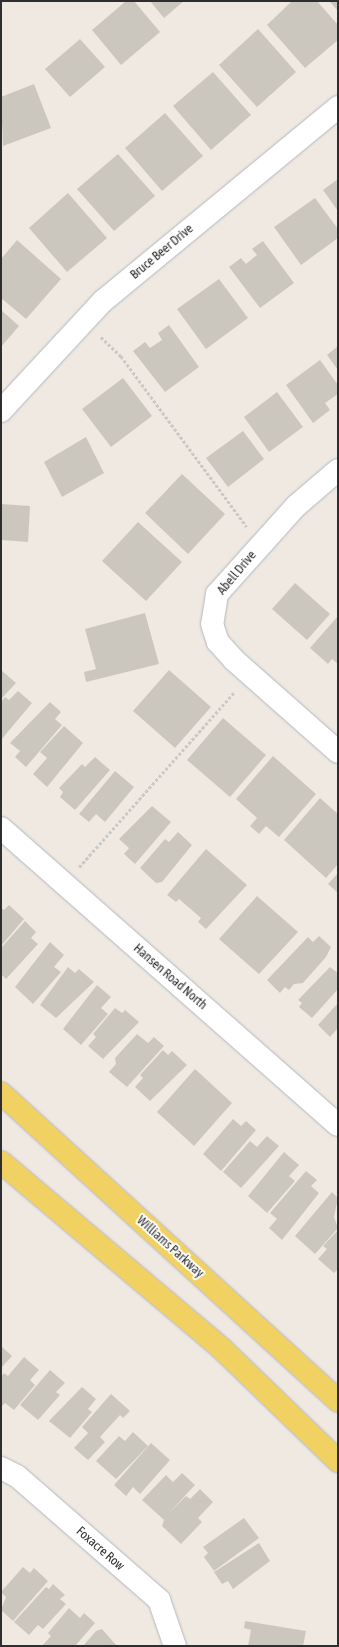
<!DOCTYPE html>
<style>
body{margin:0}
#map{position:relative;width:339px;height:1647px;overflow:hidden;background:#efe9e1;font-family:"Asap Condensed",sans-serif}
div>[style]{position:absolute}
.building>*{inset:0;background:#cbc7bf}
.path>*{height:2.5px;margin-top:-1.25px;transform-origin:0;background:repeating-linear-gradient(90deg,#c9c9c9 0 3px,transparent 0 5px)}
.roads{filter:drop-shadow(0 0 1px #b4b7c1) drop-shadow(0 0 1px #b4b7c1)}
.minor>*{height:22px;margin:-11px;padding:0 11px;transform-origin:11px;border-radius:11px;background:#fff}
.major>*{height:22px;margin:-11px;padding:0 11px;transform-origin:11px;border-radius:11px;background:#f2d163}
span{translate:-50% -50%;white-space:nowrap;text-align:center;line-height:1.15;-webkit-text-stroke:4px #fff;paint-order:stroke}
.street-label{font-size:13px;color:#2e2e2e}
.frame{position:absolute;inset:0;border:2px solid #2e2e2e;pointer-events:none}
</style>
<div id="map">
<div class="building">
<div style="clip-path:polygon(126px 1px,134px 1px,160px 32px,121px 65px,92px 30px)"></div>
<div style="clip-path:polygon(150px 1px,184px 1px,164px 18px)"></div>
<div style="clip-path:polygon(292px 1px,317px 1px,338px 25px,338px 40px,305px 68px,267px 25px)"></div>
<div style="clip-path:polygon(329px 1px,338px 1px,338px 11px)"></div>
<div style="clip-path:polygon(258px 29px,296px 72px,257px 107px,219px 65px)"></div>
<div style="clip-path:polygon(80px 39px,105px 67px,70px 97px,45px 69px)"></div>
<div style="clip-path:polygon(213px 72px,251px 115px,211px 150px,173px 106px)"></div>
<div style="clip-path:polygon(34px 84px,51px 128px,3px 146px,1px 97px)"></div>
<div style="clip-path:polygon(165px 113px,203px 156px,162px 191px,125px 148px)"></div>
<div style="clip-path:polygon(118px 154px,155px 196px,114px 231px,77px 189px)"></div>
<div style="clip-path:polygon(338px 179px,338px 211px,323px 190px)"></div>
<div style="clip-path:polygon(68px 193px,107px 238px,67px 272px,29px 228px)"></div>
<div style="clip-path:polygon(315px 198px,338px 229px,338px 238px,301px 265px,274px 227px)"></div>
<div style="clip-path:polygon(17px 240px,61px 279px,26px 319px,1px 298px,1px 259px)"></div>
<div style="clip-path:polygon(263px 241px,294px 283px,260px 308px,229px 267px,241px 258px,246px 264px,257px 255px,252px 249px)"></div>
<div style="clip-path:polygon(219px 279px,248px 318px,206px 349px,177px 309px)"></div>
<div style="clip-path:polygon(1px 310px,19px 326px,1px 347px)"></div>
<div style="clip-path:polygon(169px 325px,199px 367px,165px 392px,133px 351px,145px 342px,150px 348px,162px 340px,158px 333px)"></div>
<div style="clip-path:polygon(338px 346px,338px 370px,327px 355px)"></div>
<div style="clip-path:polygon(320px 360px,338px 385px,338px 394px,325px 403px,330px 410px,313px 423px,286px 385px)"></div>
<div style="clip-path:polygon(123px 378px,152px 416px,111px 447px,82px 409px)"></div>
<div style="clip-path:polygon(277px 392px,303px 427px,269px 452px,244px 417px)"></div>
<div style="clip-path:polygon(243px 431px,264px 459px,228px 487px,206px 458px)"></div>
<div style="clip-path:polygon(86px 437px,104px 473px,62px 497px,44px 462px)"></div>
<div style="clip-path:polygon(182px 474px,225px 514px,188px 554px,145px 513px)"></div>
<div style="clip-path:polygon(1px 504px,30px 506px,28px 542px,1px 540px)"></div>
<div style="clip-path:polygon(138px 522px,182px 562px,146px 601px,102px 561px)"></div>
<div style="clip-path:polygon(295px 583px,330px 614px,307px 640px,272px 609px)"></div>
<div style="clip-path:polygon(145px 613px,159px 664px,86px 682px,84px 672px,96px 669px,85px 629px)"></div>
<div style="clip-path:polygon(338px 616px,338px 664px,332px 659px,328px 664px,310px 648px)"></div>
<div style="clip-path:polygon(1px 670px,16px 683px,1px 699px)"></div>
<div style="clip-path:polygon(169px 670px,211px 707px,175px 748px,133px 711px)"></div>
<div style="clip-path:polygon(18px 691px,32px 703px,1px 740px,1px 702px,5px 697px,9px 700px)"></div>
<div style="clip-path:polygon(50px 702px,61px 712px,55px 719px,62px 725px,26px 767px,15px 757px,20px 751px,10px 743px)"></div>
<div style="clip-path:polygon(223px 718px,266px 755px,230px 797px,187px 760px)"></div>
<div style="clip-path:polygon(64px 726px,83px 743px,47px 787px,33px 774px,47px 758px,40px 752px)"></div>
<div style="clip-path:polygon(273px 756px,316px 794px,279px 837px,266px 826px,259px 834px,250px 826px,257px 818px,236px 799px)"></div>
<div style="clip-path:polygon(95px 757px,110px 770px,75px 810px,60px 797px,63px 792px,59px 788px,82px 764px,85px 767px)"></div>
<div style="clip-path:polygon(115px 771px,134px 787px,105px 822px,96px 814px,89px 822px,79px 814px)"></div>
<div style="clip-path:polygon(320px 798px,338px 814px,338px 864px,326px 878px,284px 840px)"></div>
<div style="clip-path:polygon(152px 806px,171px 822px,135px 864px,124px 854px,129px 848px,119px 839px)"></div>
<div style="clip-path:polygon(178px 832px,192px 845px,162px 882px,156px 883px,140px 868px,165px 839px,169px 842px)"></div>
<div style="clip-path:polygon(206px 849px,247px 885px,206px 929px,198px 922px,201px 918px,179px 899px,176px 902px,167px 895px)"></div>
<div style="clip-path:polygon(338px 873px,338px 893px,328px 884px)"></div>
<div style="clip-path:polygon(257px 896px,298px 932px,259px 974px,219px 939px)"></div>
<div style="clip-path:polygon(9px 905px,24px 919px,1px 946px,1px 908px,4px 910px)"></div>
<div style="clip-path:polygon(25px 921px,36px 932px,31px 938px,38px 944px,6px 979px,1px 974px,1px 948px)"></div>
<div style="clip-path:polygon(319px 936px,331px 947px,326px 957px,303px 983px,294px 984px,289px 990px,285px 987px,280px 993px,267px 980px,308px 937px,313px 942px)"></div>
<div style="clip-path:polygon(50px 942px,64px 955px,54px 967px,61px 972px,33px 1004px,15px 987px)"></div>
<div style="clip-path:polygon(68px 967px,75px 973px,79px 969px,94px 982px,56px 1018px,40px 1005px)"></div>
<div style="clip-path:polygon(330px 967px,338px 973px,338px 989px,312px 1018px,299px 1007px,302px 1003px,298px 1000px)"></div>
<div style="clip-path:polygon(97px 985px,111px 997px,101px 1008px,108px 1014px,81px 1045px,63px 1029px)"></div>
<div style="clip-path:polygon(338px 1003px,338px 1028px,330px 1037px,318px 1025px)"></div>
<div style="clip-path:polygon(115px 1008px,122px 1013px,125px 1010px,139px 1022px,103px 1059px,88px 1046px,96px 1037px,93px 1034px)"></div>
<div style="clip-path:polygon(137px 1034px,148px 1043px,154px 1037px,164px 1046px,127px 1087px,109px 1072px,116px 1064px,115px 1058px)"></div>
<div style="clip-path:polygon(163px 1050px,168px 1055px,172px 1051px,187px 1065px,150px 1101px,135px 1087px,143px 1078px,140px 1075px)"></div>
<div style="clip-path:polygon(195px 1069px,232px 1103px,194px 1146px,157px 1112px)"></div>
<div style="clip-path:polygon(233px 1119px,241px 1126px,246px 1121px,256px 1130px,221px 1171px,203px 1154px)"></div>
<div style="clip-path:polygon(267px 1136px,279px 1146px,241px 1188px,223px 1172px,250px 1141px,257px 1147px)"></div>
<div style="clip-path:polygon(284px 1152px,299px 1165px,289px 1176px,295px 1181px,267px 1213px,248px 1196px)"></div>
<div style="clip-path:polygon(306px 1171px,317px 1180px,311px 1186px,319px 1193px,282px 1240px,269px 1228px,277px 1219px,270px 1213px)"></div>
<div style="clip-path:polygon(332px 1192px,338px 1198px,334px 1217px,338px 1228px,315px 1254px,295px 1236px)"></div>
<div style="clip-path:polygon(338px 1230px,338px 1269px,334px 1273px,318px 1259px,327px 1249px,323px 1246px)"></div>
<div style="clip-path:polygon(1px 1346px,12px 1356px,1px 1368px)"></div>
<div style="clip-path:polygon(24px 1357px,39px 1370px,30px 1380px,35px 1385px,14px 1410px,5px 1403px,1px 1407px,1px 1377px,4px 1373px,8px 1376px)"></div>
<div style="clip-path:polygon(50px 1370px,65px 1383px,56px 1392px,60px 1395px,38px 1420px,20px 1405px)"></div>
<div style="clip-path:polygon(82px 1387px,96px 1399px,88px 1409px,92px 1412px,70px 1438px,49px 1421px)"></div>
<div style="clip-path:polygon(111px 1394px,130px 1411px,123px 1418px,120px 1415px,100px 1437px,105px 1442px,88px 1460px,74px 1448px,88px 1433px,82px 1427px)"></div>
<div style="clip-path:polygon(133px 1432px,148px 1446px,116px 1479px,96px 1461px,119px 1436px,125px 1441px)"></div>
<div style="clip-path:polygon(151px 1443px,170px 1460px,140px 1494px,133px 1487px,126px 1496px,114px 1485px)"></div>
<div style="clip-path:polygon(182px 1473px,195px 1485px,168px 1514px,186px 1496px,190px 1499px,200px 1489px,213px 1502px,198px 1518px,202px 1522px,181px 1544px,162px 1526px,164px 1520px,142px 1500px,166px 1475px,173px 1482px)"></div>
<div style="clip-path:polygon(244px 1518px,259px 1538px,214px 1571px,204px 1557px,208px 1553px,203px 1547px)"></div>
<div style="clip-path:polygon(259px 1543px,270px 1561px,233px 1589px,228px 1581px,222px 1584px,214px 1572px)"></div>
<div style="clip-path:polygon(23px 1567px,30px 1573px,34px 1568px,48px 1581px,13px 1621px,1px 1610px,6px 1597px,1px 1592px)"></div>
<div style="clip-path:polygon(53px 1584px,65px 1595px,60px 1599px,66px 1604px,43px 1629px,38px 1625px,29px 1635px,14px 1622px,46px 1587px,49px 1589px)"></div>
<div style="clip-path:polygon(69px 1608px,80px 1618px,84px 1613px,95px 1623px,75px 1646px,42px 1646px,51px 1636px,48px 1633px)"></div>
<div style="clip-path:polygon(245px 1621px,306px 1631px,303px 1646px,248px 1646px,251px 1630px,244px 1628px)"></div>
<div style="clip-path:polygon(102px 1629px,117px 1646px,83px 1646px,96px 1631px)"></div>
</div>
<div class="path">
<div style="left:101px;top:337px;width:28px;rotate:44deg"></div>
<div style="left:121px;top:356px;width:212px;rotate:53.6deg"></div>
<div style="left:79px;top:867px;width:235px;rotate:-48.4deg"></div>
</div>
<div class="roads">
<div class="minor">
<div style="left:1px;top:411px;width:150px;rotate:-47.2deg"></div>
<div style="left:103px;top:301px;width:305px;rotate:-39.5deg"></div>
<div style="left:338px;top:470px;width:55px;rotate:139.4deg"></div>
<div style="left:296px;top:506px;width:118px;rotate:131.9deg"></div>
<div style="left:217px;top:594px;width:30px;rotate:99deg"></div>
<div style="left:212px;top:624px;width:19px;rotate:72deg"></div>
<div style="left:218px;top:642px;width:24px;rotate:48deg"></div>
<div style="left:234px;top:660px;width:139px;rotate:41.5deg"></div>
<div style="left:1px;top:828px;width:449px;rotate:41.4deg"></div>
<div style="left:1px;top:1468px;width:18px;rotate:27deg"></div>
<div style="left:17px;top:1476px;width:189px;rotate:41.1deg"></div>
<div style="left:159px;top:1600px;width:49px;rotate:70.8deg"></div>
</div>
<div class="major">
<div style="left:1px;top:1093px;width:457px;rotate:42.4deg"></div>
<div style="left:1px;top:1162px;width:288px;rotate:40.2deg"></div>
<div style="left:221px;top:1348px;width:163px;rotate:44deg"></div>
</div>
</div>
<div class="street-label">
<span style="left:162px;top:252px;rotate:-40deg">Bruce Beer Drive</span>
<span style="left:237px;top:573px;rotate:-50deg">Abell Drive</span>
<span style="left:170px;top:977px;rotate:41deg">Hansen Road North</span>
<span style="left:170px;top:1247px;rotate:42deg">Williams Parkway</span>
<span style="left:100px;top:1549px;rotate:41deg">Foxacre Row</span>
</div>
<div class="frame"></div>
</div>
